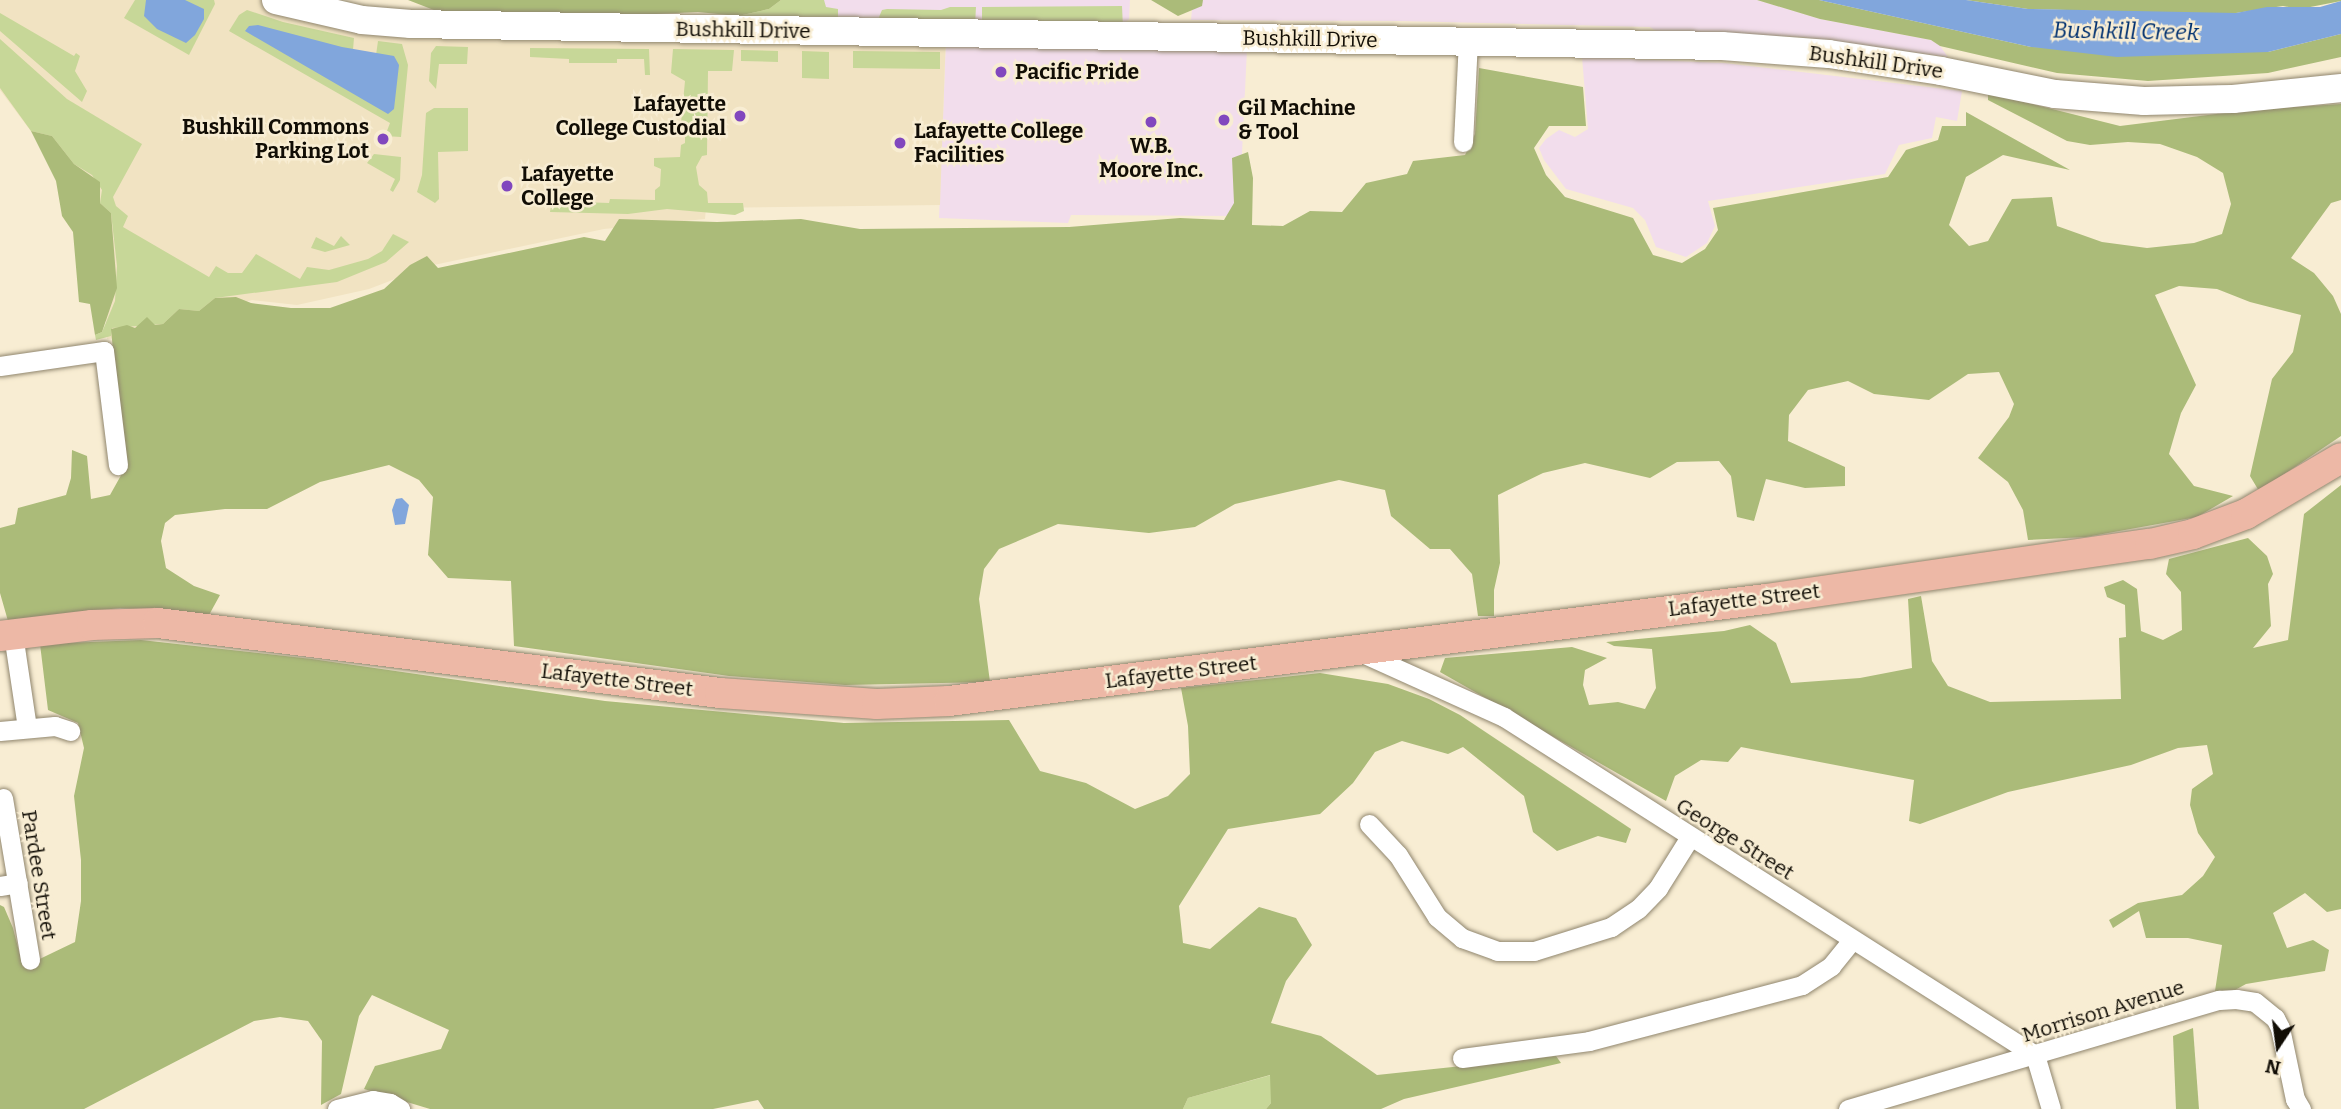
<!DOCTYPE html>
<style>
body{margin:0}
#map{position:relative;width:2341px;height:1109px;overflow:hidden;background:#f8edd3;font-family:Bitter,serif}
div>[style]{position:absolute}
.industrial>*{inset:0;background:#f2ddec}
.built>*{inset:0;background:#f1e3c2}
.green>*{inset:0;background:#c7d798}
.forest>*{inset:0;background:#abbb79}
.water>*{inset:0;background:#81a6dc}
.roads{filter:drop-shadow(0 0 2px #90866e) drop-shadow(0 0 2px #90866e)}
.street>*{height:19px;margin:-9.5px;padding:0 9.5px;transform-origin:9.5px;border-radius:9.5px;background:#fff}
.secondary>*{height:28px;margin:-14px;padding:0 14px;transform-origin:14px;border-radius:14px;background:#fff}
.primary>*{height:30px;margin:-15px;padding:0 15px;transform-origin:15px;border-radius:15px;background:#edb8a6}
.dots>*{width:19px;height:19px;translate:-50% -50%;box-sizing:border-box;border:4px solid #f8edd3;border-radius:50%}
span{translate:-50% -50%;white-space:nowrap;text-align:center;line-height:1.15;-webkit-text-stroke:5px #f8edd3;paint-order:stroke}
.street-label{font-size:21px;color:#110d05}
.poi-label{font-size:21px;color:#110d05;font-weight:700}
.left{translate:0 -50%;text-align:left}
.right{translate:-100% -50%;text-align:right}
.water-label{font-size:23px;color:#013170;font-style:italic}
.north{position:absolute;left:2243px;top:1011px;width:70px;height:70px;-webkit-text-stroke:5px #f8edd3;paint-order:stroke;rotate:193deg;font-size:19px;font-weight:700;line-height:28px;text-align:center;color:#110d05}
.north::after{content:'';display:block;margin:auto;width:24px;height:32px;background:#110d05;clip-path:polygon(50% 0,100% 100%,50% 72%,0 100%)}
</style>
<div id="map">
<div class="industrial">
<div style="clip-path:polygon(821px 0,1130px 0,1129px 19px,1123px 25px,825px 17px)"></div>
<div style="clip-path:polygon(1193px 0,1757px 0,1820px 19px,1931px 40px,1940px 46px,1948px 57px,1802px 37px,1658px 32px,1650px 27px,1400px 21px,1191px 20px)"></div>
<div style="clip-path:polygon(946px 40px,1247px 49px,1239px 216px,1071px 215px,1068px 223px,939px 218px)"></div>
<div style="clip-path:polygon(1582px 57px,1724px 63px,1962px 91px,1957px 121px,1936px 117px,1932px 138px,1899px 145px,1885px 174px,1708px 201px,1715px 226px,1707px 243px,1686px 257px,1656px 247px,1645px 220px,1633px 208px,1566px 189px,1544px 160px,1539px 148px,1546px 139px,1559px 130px,1575px 137px,1588px 129px)"></div>
</div>
<div class="built">
<div style="clip-path:polygon(0 0,278px 0,357px 19px,946px 33px,940px 205px,706px 208px,705px 219px,604px 229px,429px 266px,369px 289px,297px 305px,252px 300px,177px 322px,151px 334px,107px 339px,101px 219px,57px 166px,0 90px)"></div>
</div>
<div class="green">
<div style="clip-path:polygon(135px 0,214px 0,215px 4px,189px 55px,124px 18px)"></div>
<div style="clip-path:polygon(781px 0,824px 0,826px 7px,838px 9px,838px 17px,738px 16px,769px 9px)"></div>
<div style="clip-path:polygon(1122px 6px,1123px 28px,982px 25px,982px 7px)"></div>
<div style="clip-path:polygon(950px 7px,976px 7px,975px 25px,880px 21px,879px 17px,882px 10px,887px 9px,941px 10px)"></div>
<div style="clip-path:polygon(247px 10px,283px 22px,354px 38px,353px 50px,376px 55px,378px 41px,402px 44px,408px 65px,401px 137px,385px 136px,390px 123px,229px 31px,239px 15px)"></div>
<div style="clip-path:polygon(0 13px,74px 56px,76px 53px,80px 56px,75px 71px,87px 91px,82px 102px,0 31px)"></div>
<div style="clip-path:polygon(0 39px,67px 99px,142px 144px,113px 197px,116px 206px,128px 216px,123px 227px,209px 277px,216px 266px,228px 273px,242px 273px,256px 254px,300px 279px,307px 267px,329px 270px,368px 259px,382px 251px,393px 234px,409px 242px,386px 262px,337px 282px,215px 298px,199px 311px,179px 309px,163px 324px,112px 328px,111px 336px,96px 340px,95px 335px,102px 332px,115px 301px,117px 266px,111px 213px,100px 203px,102px 190px,92px 175px,74px 164px,52px 136px,31px 131px,0 88px)"></div>
<div style="clip-path:polygon(436px 46px,468px 47px,467px 64px,439px 64px,436px 89px,429px 81px,431px 53px)"></div>
<div style="clip-path:polygon(530px 48px,649px 49px,650px 75px,645px 75px,644px 59px,617px 59px,617px 63px,569px 63px,569px 59px,530px 57px)"></div>
<div style="clip-path:polygon(673px 49px,734px 50px,732px 71px,708px 71px,707px 155px,702px 156px,696px 167px,699px 185px,707px 192px,708px 203px,743px 203px,744px 211px,735px 215px,667px 209px,628px 214px,550px 212px,552px 201px,609px 203px,610px 199px,655px 200px,655px 190px,660px 186px,661px 169px,654px 166px,654px 158px,680px 157px,681px 145px,685px 143px,685px 125px,681px 123px,685px 81px,671px 73px)"></div>
<div style="clip-path:polygon(741px 50px,778px 51px,778px 62px,741px 61px)"></div>
<div style="clip-path:polygon(802px 51px,829px 52px,829px 79px,802px 78px)"></div>
<div style="clip-path:polygon(853px 51px,940px 52px,940px 69px,853px 68px)"></div>
<div style="clip-path:polygon(434px 108px,468px 108px,468px 151px,438px 152px,439px 199px,435px 203px,417px 192px,422px 175px,426px 113px)"></div>
<div style="clip-path:polygon(374px 154px,401px 157px,400px 180px,393px 192px,390px 190px,395px 179px,367px 163px)"></div>
<div style="clip-path:polygon(341px 236px,350px 245px,325px 252px,311px 248px,316px 237px,334px 246px)"></div>
<div style="clip-path:polygon(1271px 1075px,1271px 1103px,1266px 1109px,1183px 1109px,1188px 1098px)"></div>
</div>
<div class="forest">
<div style="clip-path:polygon(408px 0,781px 0,769px 9px,738px 16px,698px 12px,613px 16px,439px 12px)"></div>
<div style="clip-path:polygon(1151px 0,1203px 0,1202px 6px,1178px 16px)"></div>
<div style="clip-path:polygon(1757px 0,1819px 0,2031px 47px,2268px 52px,2341px 34px,2341px 57px,2268px 73px,2148px 81px,2057px 73px,1940px 46px,1931px 40px,1820px 19px)"></div>
<div style="clip-path:polygon(1966px 0,2341px 0,2341px 1px,2300px 9px,2283px 6px,2236px 13px,2171px 13px,2028px 9px)"></div>
<div style="clip-path:polygon(1479px 68px,1583px 87px,1586px 126px,1549px 126px,1534px 148px,1546px 175px,1565px 197px,1633px 218px,1653px 255px,1682px 263px,1705px 249px,1718px 230px,1713px 208px,1888px 177px,1906px 150px,1938px 140px,1942px 126px,1966px 126px,1966px 112px,2070px 170px,2003px 155px,1966px 177px,1949px 225px,1969px 246px,1988px 241px,2012px 199px,2052px 197px,2057px 226px,2102px 242px,2147px 248px,2194px 243px,2222px 234px,2231px 204px,2223px 173px,2197px 157px,2160px 144px,2128px 142px,2090px 145px,2067px 141px,1988px 100px,1988px 93px,2120px 126px,2248px 110px,2341px 104px,2341px 200px,2331px 203px,2291px 258px,2314px 273px,2333px 296px,2341px 314px,2341px 436px,2259px 491px,2250px 476px,2272px 379px,2293px 352px,2301px 315px,2250px 302px,2217px 289px,2179px 286px,2155px 295px,2196px 385px,2181px 413px,2169px 454px,2194px 486px,2233px 496px,2197px 517px,2086px 537px,2028px 540px,2023px 510px,2008px 482px,1978px 458px,2009px 417px,2014px 404px,1999px 372px,1968px 374px,1929px 400px,1874px 394px,1848px 381px,1808px 390px,1789px 415px,1788px 441px,1845px 467px,1845px 486px,1805px 488px,1766px 479px,1754px 521px,1737px 517px,1731px 476px,1719px 461px,1677px 462px,1650px 478px,1585px 463px,1543px 473px,1498px 495px,1500px 563px,1494px 590px,1494px 616px,1478px 616px,1472px 574px,1450px 549px,1430px 549px,1391px 516px,1385px 490px,1339px 480px,1235px 504px,1195px 527px,1149px 533px,1058px 524px,999px 549px,984px 569px,979px 599px,990px 682px,845px 685px,729px 676px,514px 646px,511px 581px,448px 578px,428px 555px,433px 497px,419px 480px,389px 465px,320px 482px,267px 509px,225px 509px,175px 515px,165px 523px,161px 541px,166px 568px,194px 586px,220px 595px,209px 615px,120px 608px,8px 621px,0 593px,0 528px,15px 524px,18px 508px,66px 495px,71px 478px,72px 450px,87px 456px,91px 499px,110px 495px,124px 470px,111px 329px,127px 325px,135px 328px,147px 317px,155px 325px,163px 324px,179px 309px,199px 311px,215px 298px,236px 297px,251px 303px,291px 308px,330px 308px,384px 289px,410px 265px,427px 256px,438px 268px,584px 237px,605px 241px,619px 219px,717px 222px,801px 219px,860px 229px,1069px 227px,1180px 218px,1224px 220px,1234px 203px,1232px 158px,1248px 152px,1253px 178px,1252px 225px,1283px 226px,1310px 211px,1342px 212px,1366px 183px,1407px 174px,1413px 161px,1465px 155px,1475px 134px)"></div>
<div style="clip-path:polygon(31px 131px,52px 136px,74px 164px,100px 182px,100px 203px,111px 213px,117px 288px,102px 332px,95px 335px,90px 304px,79px 302px,73px 232px,62px 216px,56px 181px)"></div>
<div style="clip-path:polygon(2341px 485px,2341px 909px,2327px 912px,2305px 893px,2273px 913px,2287px 948px,2313px 940px,2329px 950px,2325px 971px,2246px 984px,2235px 990px,2215px 991px,2222px 945px,2188px 938px,2146px 938px,2139px 911px,2113px 928px,2109px 920px,2138px 903px,2182px 895px,2203px 876px,2215px 857px,2198px 833px,2190px 805px,2192px 789px,2213px 774px,2207px 745px,2178px 748px,2131px 765px,2008px 792px,1920px 824px,1909px 821px,1914px 780px,1741px 747px,1728px 762px,1701px 760px,1675px 776px,1666px 801px,1440px 672px,1445px 658px,1572px 647px,1607px 658px,1585px 670px,1583px 685px,1589px 705px,1618px 702px,1645px 709px,1656px 688px,1652px 649px,1614px 646px,1606px 642px,1724px 631px,1750px 625px,1776px 643px,1791px 683px,1860px 678px,1912px 668px,1908px 599px,1921px 596px,1932px 661px,1948px 686px,1990px 702px,2121px 699px,2119px 638px,2126px 637px,2125px 605px,2107px 597px,2104px 587px,2123px 580px,2137px 589px,2141px 631px,2163px 640px,2182px 630px,2181px 592px,2166px 574px,2169px 559px,2248px 538px,2267px 556px,2273px 574px,2268px 584px,2271px 626px,2253px 648px,2288px 640px,2304px 514px)"></div>
<div style="clip-path:polygon(141px 640px,312px 659px,605px 701px,844px 723px,1009px 720px,1040px 771px,1086px 783px,1135px 809px,1168px 796px,1190px 774px,1188px 726px,1181px 688px,1320px 673px,1388px 684px,1429px 699px,1460px 715px,1631px 829px,1626px 843px,1598px 836px,1557px 851px,1533px 832px,1524px 796px,1463px 747px,1448px 754px,1402px 741px,1375px 752px,1353px 783px,1320px 814px,1228px 829px,1179px 906px,1183px 943px,1210px 949px,1259px 907px,1296px 918px,1312px 945px,1286px 981px,1271px 1023px,1321px 1036px,1377px 1075px,1556px 1056px,1561px 1063px,1404px 1099px,1381px 1109px,1266px 1109px,1271px 1103px,1270px 1075px,1188px 1098px,1183px 1109px,764px 1109px,758px 1100px,713px 1109px,430px 1109px,364px 1089px,375px 1066px,441px 1049px,449px 1030px,372px 995px,359px 1016px,341px 1094px,321px 1105px,322px 1041px,308px 1021px,280px 1017px,254px 1021px,84px 1109px,0 1109px,0 905px,4px 907px,13px 928px,23px 967px,75px 942px,81px 901px,81px 860px,74px 796px,84px 748px,78px 723px,48px 710px,40px 644px)"></div>
<div style="clip-path:polygon(2193px 1028px,2199px 1109px,2176px 1109px,2173px 1036px)"></div>
</div>
<div class="water">
<div style="clip-path:polygon(146px 0,185px 0,204px 9px,204px 19px,195px 35px,186px 43px,157px 29px,144px 16px)"></div>
<div style="clip-path:polygon(1819px 0,1966px 0,2028px 9px,2236px 13px,2267px 7px,2320px 7px,2341px 1px,2341px 34px,2268px 52px,2117px 57px,2031px 47px)"></div>
<div style="clip-path:polygon(258px 25px,342px 47px,394px 56px,399px 65px,394px 109px,388px 114px,245px 31px,249px 26px)"></div>
<div style="clip-path:polygon(402px 498px,409px 505px,405px 524px,395px 525px,392px 510px,396px 499px)"></div>
</div>
<div class="roads">
<div class="street">
<div style="left:1463px;top:142px;width:101px;rotate:-87.2deg"></div>
<div style="left:0;top:366px;width:105px;rotate:-8.2deg"></div>
<div style="left:104px;top:351px;width:115px;rotate:83deg"></div>
<div style="left:13px;top:634px;width:95px;rotate:81.5deg"></div>
<div style="left:1358px;top:651px;width:160px;rotate:24.3deg"></div>
<div style="left:1504px;top:717px;width:629px;rotate:32.48deg"></div>
<div style="left:2035px;top:1055px;width:56px;rotate:73.5deg"></div>
<div style="left:0;top:731px;width:55px;rotate:-5.2deg"></div>
<div style="left:55px;top:726px;width:16px;rotate:18deg"></div>
<div style="left:3px;top:798px;width:164px;rotate:80.5deg"></div>
<div style="left:1369px;top:824px;width:42px;rotate:46.9deg"></div>
<div style="left:1398px;top:855px;width:73px;rotate:57.8deg"></div>
<div style="left:1437px;top:917px;width:33px;rotate:40deg"></div>
<div style="left:1462px;top:938px;width:37px;rotate:20deg"></div>
<div style="left:1497px;top:951px;width:37px"></div>
<div style="left:1534px;top:951px;width:81px;rotate:-17.3deg"></div>
<div style="left:1611px;top:927px;width:32px;rotate:-34deg"></div>
<div style="left:1638px;top:909px;width:29px;rotate:-46deg"></div>
<div style="left:1658px;top:888px;width:60px;rotate:-57.9deg"></div>
<div style="left:0;top:886px;width:18px;rotate:-9deg"></div>
<div style="left:1462px;top:1058px;width:128px;rotate:-7.6deg"></div>
<div style="left:1589px;top:1041px;width:220px;rotate:-14.7deg"></div>
<div style="left:1802px;top:985px;width:35px;rotate:-33deg"></div>
<div style="left:1831px;top:966px;width:33px;rotate:-51deg"></div>
<div style="left:337px;top:1109px;width:37px;rotate:-14deg"></div>
<div style="left:373px;top:1100px;width:17px;rotate:10deg"></div>
<div style="left:390px;top:1103px;width:12px;rotate:31deg"></div>
<div style="left:1848px;top:1109px;width:387px;rotate:-16.4deg"></div>
<div style="left:2219px;top:1000px;width:17px;rotate:-3deg"></div>
<div style="left:2236px;top:999px;width:19px;rotate:9deg"></div>
<div style="left:2255px;top:1002px;width:26px;rotate:39deg"></div>
<div style="left:2275px;top:1018px;width:11px;rotate:63deg"></div>
<div style="left:2280px;top:1028px;width:73px;rotate:78.1deg"></div>
<div style="left:2295px;top:1099px;width:12px;rotate:59deg"></div>
</div>
<div class="secondary">
<div style="left:276px;top:0;width:88px;rotate:13.1deg"></div>
<div style="left:362px;top:20px;width:49px;rotate:4.7deg"></div>
<div style="left:411px;top:24px;width:1311px;rotate:0.96deg"></div>
<div style="left:1722px;top:46px;width:107px;rotate:4.3deg"></div>
<div style="left:1829px;top:54px;width:113px;rotate:8.6deg"></div>
<div style="left:1941px;top:71px;width:116px;rotate:11.4deg"></div>
<div style="left:2055px;top:94px;width:89px;rotate:4.5deg"></div>
<div style="left:2144px;top:101px;width:89px;rotate:-1.3deg"></div>
<div style="left:2233px;top:99px;width:109px;rotate:-5.8deg"></div>
</div>
<div class="primary">
<div style="left:0;top:636px;width:93px;rotate:-6.8deg"></div>
<div style="left:92px;top:625px;width:66px;rotate:-1.7deg"></div>
<div style="left:158px;top:623px;width:566px;rotate:7.1deg"></div>
<div style="left:720px;top:693px;width:157px;rotate:4deg"></div>
<div style="left:877px;top:704px;width:72px;rotate:-2.4deg"></div>
<div style="left:949px;top:701px;width:823px;rotate:-7.12deg"></div>
<div style="left:1766px;top:599px;width:388px;rotate:-8.2deg"></div>
<div style="left:2150px;top:544px;width:44px;rotate:-13.1deg"></div>
<div style="left:2193px;top:534px;width:57px;rotate:-20.7deg"></div>
<div style="left:2246px;top:514px;width:110px;rotate:-30.5deg"></div>
</div>
</div>
<div class="dots">
<div style="left:1001px;top:72px;background:#8147be"></div>
<div style="left:740px;top:116px;background:#8147be"></div>
<div style="left:1224px;top:120px;background:#8147be"></div>
<div style="left:1151px;top:122px;background:#8147be"></div>
<div style="left:383px;top:139px;background:#8147be"></div>
<div style="left:900px;top:143px;background:#8147be"></div>
<div style="left:507px;top:186px;background:#8147be"></div>
</div>
<div class="street-label">
<span style="left:743px;top:30px;rotate:1deg">Bushkill Drive</span>
<span style="left:1310px;top:39px;rotate:1deg">Bushkill Drive</span>
<span style="left:1876px;top:62px;rotate:8deg">Bushkill Drive</span>
<span style="left:1744px;top:600px;rotate:-7deg">Lafayette Street</span>
<span style="left:1181px;top:672px;rotate:-7deg">Lafayette Street</span>
<span style="left:617px;top:680px;rotate:7deg">Lafayette Street</span>
<span style="left:1735px;top:839px;rotate:32deg">George Street</span>
<span style="left:39px;top:875px;rotate:81deg">Pardee Street</span>
<span style="left:2103px;top:1011px;rotate:-17deg">Morrison Avenue</span>
</div>
<div class="poi-label">
<span class="left" style="left:1015px;top:72px">Pacific Pride</span>
<span class="right" style="left:726px;top:116px">Lafayette<br>College Custodial</span>
<span class="left" style="left:1238px;top:120px">Gil Machine<br>&amp; Tool</span>
<span class="right" style="left:369px;top:139px">Bushkill Commons<br>Parking Lot</span>
<span class="left" style="left:914px;top:143px">Lafayette College<br>Facilities</span>
<span style="left:1151px;top:158px">W.B.<br>Moore Inc.</span>
<span class="left" style="left:521px;top:186px">Lafayette<br>College</span>
</div>
<div class="water-label">
<span style="left:2126px;top:31px;rotate:1deg">Bushkill Creek</span>
</div>
<div class="north">N</div>
</div>
